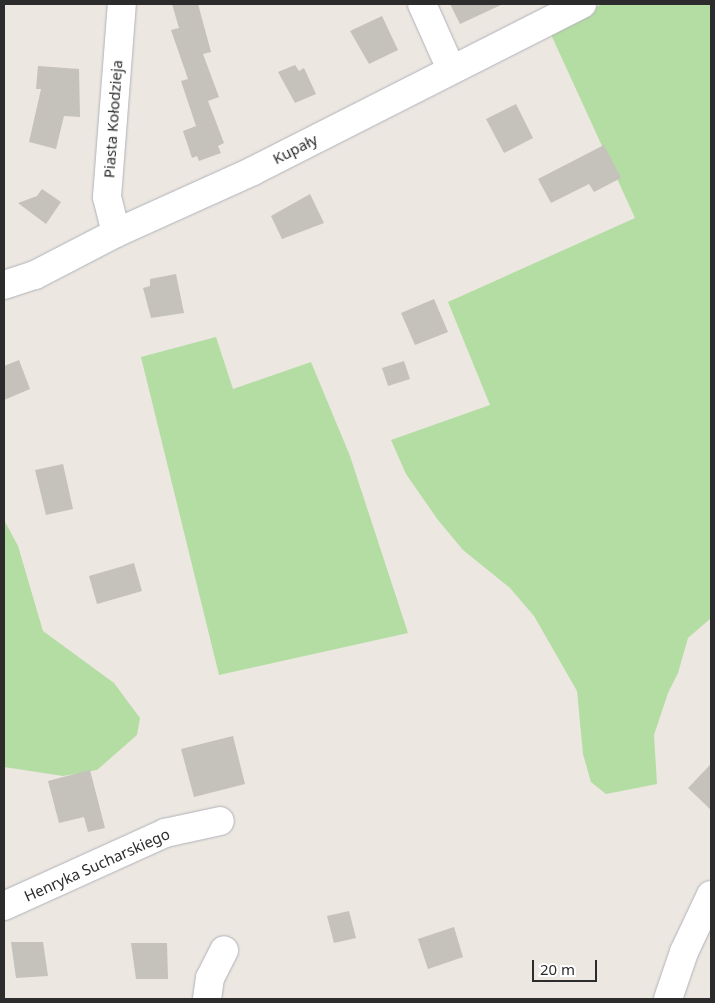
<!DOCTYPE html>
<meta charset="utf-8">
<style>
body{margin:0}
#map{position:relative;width:715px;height:1003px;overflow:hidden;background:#ece7e0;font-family:"Noto Sans",sans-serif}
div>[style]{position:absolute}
.green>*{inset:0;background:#b4dda3}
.building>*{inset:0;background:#c5c1bb}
.roads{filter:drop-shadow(0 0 1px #b0b2bb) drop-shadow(0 0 1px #b0b2bb)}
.minor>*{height:28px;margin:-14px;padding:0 14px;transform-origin:14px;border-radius:14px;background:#fff}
span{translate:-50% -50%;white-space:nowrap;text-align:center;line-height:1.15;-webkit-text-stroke:4.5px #fff;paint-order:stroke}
.street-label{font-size:15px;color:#2c2c2c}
.frame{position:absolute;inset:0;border:5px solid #2c2c2c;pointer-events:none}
.scale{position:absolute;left:532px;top:960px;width:65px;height:22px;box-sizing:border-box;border:2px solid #2c2c2c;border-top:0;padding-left:6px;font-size:15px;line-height:18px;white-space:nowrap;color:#2c2c2c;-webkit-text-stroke:4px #fff;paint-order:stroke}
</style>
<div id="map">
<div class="green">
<div style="clip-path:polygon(603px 4px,711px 4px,711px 618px,688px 638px,678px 673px,668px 693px,654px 735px,657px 784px,606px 794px,591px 782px,583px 754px,577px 691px,534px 616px,510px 588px,463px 550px,438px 520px,406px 474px,391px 440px,490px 405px,448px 302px,635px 218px,548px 28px)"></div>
<div style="clip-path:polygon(216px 337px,233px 389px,311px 362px,350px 456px,408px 633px,219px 675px,141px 357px)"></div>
<div style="clip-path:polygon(4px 520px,18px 546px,43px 631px,114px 683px,140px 718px,137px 735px,97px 770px,63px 776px,4px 767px)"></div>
</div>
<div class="building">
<div style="clip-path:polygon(172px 4px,198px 4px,211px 52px,203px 54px,219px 97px,208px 101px,224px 143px,218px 146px,221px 153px,199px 161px,197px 156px,192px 158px,183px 131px,196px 126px,181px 81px,188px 79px,171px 30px,179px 28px)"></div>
<div style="clip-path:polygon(450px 4px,503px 4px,460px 24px)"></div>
<div style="clip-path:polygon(382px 16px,398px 50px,369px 64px,350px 31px)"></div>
<div style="clip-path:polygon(295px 65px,299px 71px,304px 68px,316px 94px,295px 103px,278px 72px)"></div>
<div style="clip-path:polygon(38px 66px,79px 69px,80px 117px,64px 116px,56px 149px,29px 142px,41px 89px,36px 89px)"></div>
<div style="clip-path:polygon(516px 104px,533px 138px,504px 153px,486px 119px)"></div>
<div style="clip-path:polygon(604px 145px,621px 178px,594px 192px,589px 184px,551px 203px,538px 179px)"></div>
<div style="clip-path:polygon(42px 189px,61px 202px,46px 224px,18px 203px,37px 196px)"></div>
<div style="clip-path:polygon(310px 194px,324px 223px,282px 239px,271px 216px)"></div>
<div style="clip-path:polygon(176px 274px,184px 313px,151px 318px,143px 288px,150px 286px,150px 279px)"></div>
<div style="clip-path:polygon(434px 299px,448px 332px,415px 345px,401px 313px)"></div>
<div style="clip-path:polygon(19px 360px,30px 389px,4px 400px,4px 366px)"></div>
<div style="clip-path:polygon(404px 361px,410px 379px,388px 386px,382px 368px)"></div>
<div style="clip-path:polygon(63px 464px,73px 509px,46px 515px,35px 470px)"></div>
<div style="clip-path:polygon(134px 563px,142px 591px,97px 604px,89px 576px)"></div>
<div style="clip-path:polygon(233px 736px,245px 784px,194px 797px,181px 749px)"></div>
<div style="clip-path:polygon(711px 764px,711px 810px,688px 788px)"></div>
<div style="clip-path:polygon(90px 770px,105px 828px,88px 832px,84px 817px,59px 823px,48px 781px)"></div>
<div style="clip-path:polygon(349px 911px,356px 938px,334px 943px,327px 916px)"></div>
<div style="clip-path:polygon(454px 927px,463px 957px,428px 969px,418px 939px)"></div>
<div style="clip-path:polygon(11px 942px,43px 942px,48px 976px,16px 978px)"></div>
<div style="clip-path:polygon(131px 943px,167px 943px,168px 979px,136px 979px)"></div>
</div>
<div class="roads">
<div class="minor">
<div style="left:422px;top:4px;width:71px;rotate:66deg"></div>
<div style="left:116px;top:233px;width:37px;rotate:-104deg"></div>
<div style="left:107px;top:197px;width:194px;rotate:-85.6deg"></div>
<div style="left:4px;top:285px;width:33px;rotate:-18deg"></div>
<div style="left:35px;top:275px;width:91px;rotate:-27.4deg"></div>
<div style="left:116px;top:233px;width:150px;rotate:-24.3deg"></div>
<div style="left:253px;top:171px;width:369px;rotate:-26.9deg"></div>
<div style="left:4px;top:906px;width:177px;rotate:-24.4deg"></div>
<div style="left:165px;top:833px;width:56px;rotate:-12.3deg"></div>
<div style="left:207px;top:999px;width:21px;rotate:-82deg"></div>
<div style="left:210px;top:978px;width:31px;rotate:-63deg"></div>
<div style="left:668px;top:999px;width:50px;rotate:-71.2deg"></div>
<div style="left:684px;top:952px;width:63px;rotate:-64.7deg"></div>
</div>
</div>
<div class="street-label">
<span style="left:113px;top:119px;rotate:-86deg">Piasta Kołodzieja</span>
<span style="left:295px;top:149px;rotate:-27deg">Kupały</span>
<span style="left:97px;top:865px;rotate:-24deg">Henryka Sucharskiego</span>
</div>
<div class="frame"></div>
<div class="scale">20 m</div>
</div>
